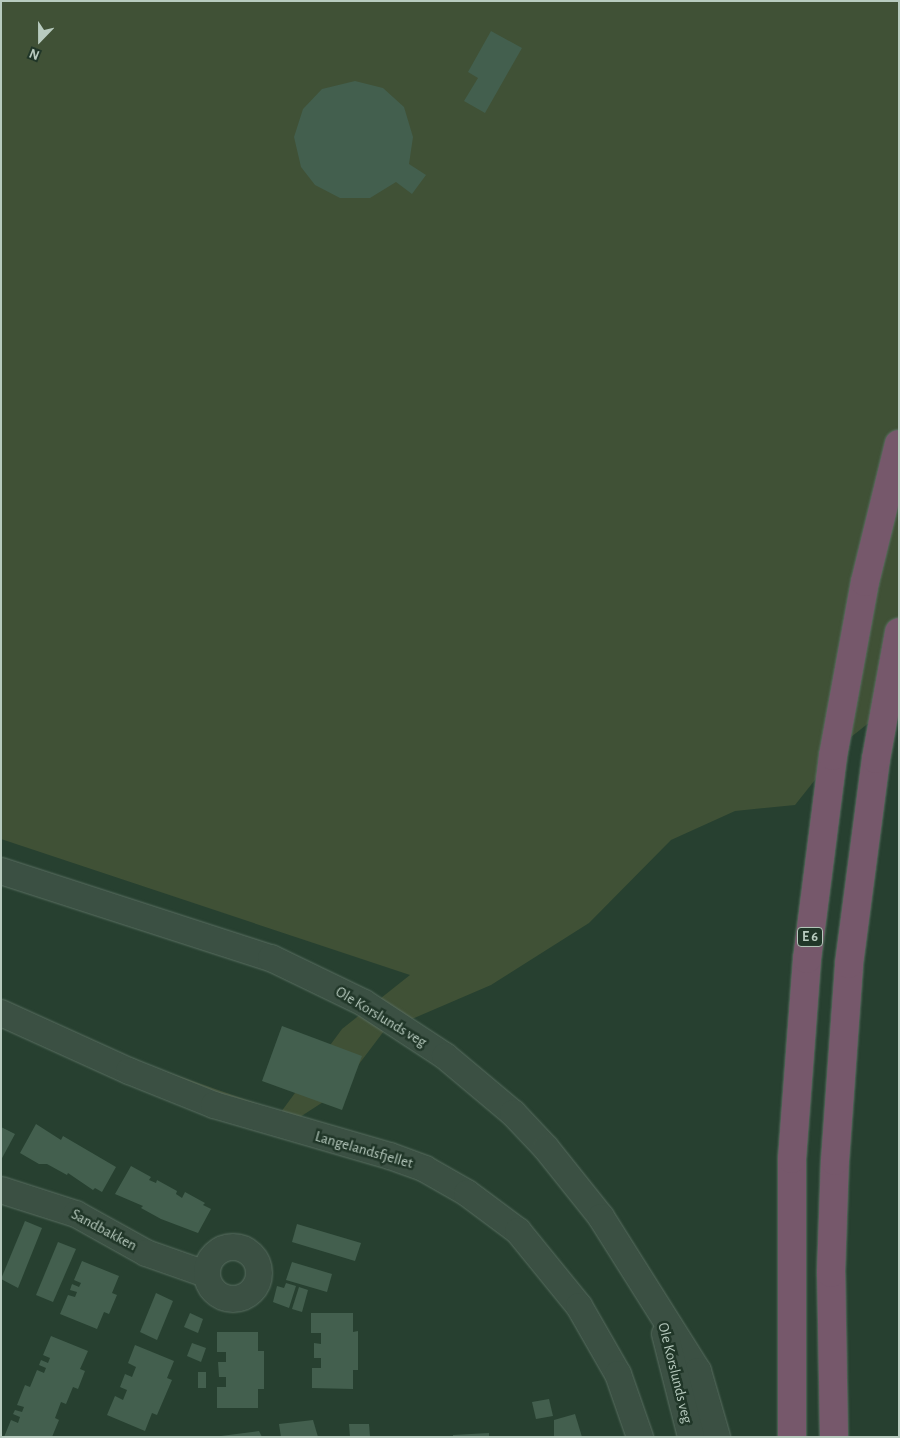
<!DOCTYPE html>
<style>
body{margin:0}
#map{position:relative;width:900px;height:1438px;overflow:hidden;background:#274030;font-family:"Alegreya Sans",sans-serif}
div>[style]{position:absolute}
.green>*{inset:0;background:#405136}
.building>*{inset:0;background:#435f4e}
.roads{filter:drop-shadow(0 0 1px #596e61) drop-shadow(0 0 1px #596e61)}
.minor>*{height:26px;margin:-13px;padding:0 13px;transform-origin:13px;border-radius:13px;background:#3b5043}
.minor>.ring{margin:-13px;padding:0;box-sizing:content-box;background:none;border:26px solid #3b5043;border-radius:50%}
.highway>*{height:28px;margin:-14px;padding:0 14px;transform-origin:14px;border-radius:14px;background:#76586b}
span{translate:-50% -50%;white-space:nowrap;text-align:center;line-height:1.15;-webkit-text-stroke:5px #203628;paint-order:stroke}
.shield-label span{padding:1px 4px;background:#203628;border:1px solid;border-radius:4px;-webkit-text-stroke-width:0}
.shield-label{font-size:14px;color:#b8cbbf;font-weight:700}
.street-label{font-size:15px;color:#b8cbbf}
.frame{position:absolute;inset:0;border:2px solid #b8cbbf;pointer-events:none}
.north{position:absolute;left:15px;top:15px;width:50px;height:50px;-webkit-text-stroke:4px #203628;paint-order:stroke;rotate:202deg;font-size:14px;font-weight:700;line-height:20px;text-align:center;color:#b8cbbf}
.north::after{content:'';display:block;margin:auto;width:18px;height:22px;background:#b8cbbf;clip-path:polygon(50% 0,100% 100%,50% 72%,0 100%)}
</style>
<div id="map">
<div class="green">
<div style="clip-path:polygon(1px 1px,899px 1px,899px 699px,846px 741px,795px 805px,735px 811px,671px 840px,589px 923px,491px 985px,384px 1031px,337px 1093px,283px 1128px,1px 1014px,281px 1112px,342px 1029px,410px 975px,1px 839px)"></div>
</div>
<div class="building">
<div style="clip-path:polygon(491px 31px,522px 48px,485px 113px,464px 101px,478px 78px,468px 72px)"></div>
<div style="clip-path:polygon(355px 81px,383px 88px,404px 107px,413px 137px,409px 164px,426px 175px,412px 194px,396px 182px,370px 198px,340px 198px,315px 185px,301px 167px,294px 137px,303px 109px,322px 89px)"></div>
<div style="clip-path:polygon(282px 1026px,362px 1056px,342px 1110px,262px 1081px)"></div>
<div style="clip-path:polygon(36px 1124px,61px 1140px,63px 1136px,116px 1167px,102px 1192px,95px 1188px,93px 1190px,68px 1173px,67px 1175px,47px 1164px,39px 1164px,20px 1153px)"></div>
<div style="clip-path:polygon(1px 1127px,15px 1134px,1px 1160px)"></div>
<div style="clip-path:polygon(131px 1166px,151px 1177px,149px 1180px,156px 1183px,157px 1180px,177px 1191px,176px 1194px,182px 1198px,185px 1192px,205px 1203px,203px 1205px,211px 1209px,198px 1233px,161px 1219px,141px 1208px,143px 1206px,115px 1194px)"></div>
<div style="clip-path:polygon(25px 1221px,42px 1228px,18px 1288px,1px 1279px)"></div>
<div style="clip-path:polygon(297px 1224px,361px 1243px,355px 1261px,292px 1242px)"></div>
<div style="clip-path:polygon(58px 1242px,76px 1249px,53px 1302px,36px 1295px)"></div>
<div style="clip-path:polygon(82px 1261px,119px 1276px,112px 1293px,117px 1295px,109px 1314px,104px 1312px,97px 1329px,60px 1314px,68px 1295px,75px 1297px,77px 1292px,70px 1290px,72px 1284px,79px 1287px,81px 1283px,74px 1280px)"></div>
<div style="clip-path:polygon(292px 1262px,332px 1274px,327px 1292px,286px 1280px)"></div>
<div style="clip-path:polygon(286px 1283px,296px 1286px,289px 1308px,273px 1302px,277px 1286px,284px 1288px)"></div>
<div style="clip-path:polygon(299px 1287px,308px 1290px,302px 1312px,292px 1309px)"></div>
<div style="clip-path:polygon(156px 1293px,173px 1301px,157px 1340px,140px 1332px)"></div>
<div style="clip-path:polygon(190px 1313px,203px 1319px,198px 1333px,184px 1327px)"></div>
<div style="clip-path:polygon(311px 1313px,353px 1313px,353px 1332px,358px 1331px,358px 1370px,353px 1370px,353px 1389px,312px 1388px,312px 1368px,321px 1368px,321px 1358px,314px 1358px,314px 1343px,321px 1344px,321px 1333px,311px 1333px)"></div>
<div style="clip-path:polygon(217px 1332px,258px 1332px,258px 1351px,264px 1351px,264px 1389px,258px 1389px,258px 1408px,217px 1408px,217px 1387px,226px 1387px,226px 1377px,219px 1377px,218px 1362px,226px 1362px,226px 1352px,217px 1352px)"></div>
<div style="clip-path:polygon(51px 1336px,88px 1351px,80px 1369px,85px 1371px,78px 1389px,73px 1387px,66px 1404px,61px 1402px,55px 1418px,59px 1420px,52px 1437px,4px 1437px,11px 1420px,18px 1423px,20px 1417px,13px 1414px,15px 1410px,22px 1412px,24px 1407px,17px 1405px,25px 1385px,30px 1387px,37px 1370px,44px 1373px,46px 1368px,39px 1365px,41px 1360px,48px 1363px,50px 1358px,43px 1355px)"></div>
<div style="clip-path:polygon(192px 1343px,206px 1348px,201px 1362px,187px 1356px)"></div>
<div style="clip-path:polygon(135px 1345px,174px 1361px,167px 1378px,172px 1380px,157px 1415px,152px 1413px,145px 1431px,107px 1415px,115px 1396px,123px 1400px,127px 1390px,120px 1387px,125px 1374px,132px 1377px,136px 1367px,128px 1363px)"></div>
<div style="clip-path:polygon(198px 1372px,206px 1372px,206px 1388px,198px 1388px)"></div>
<div style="clip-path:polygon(549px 1399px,553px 1416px,536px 1419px,532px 1402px)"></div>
<div style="clip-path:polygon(575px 1414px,582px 1437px,554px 1437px,554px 1420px)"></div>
<div style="clip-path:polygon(313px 1420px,318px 1437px,281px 1437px,279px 1424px)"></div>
<div style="clip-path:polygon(349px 1424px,369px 1424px,370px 1437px,350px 1437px)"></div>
<div style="clip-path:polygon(259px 1431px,262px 1437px,221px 1437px,221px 1436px)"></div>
<div style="clip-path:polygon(489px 1433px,489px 1437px,453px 1437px,453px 1435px)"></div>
</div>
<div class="roads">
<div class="minor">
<div style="left:1px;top:871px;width:284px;rotate:17.9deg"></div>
<div style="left:271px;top:958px;width:103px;rotate:25.8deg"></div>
<div style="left:364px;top:1003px;width:97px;rotate:33.2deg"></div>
<div style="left:445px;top:1056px;width:89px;rotate:40deg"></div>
<div style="left:513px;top:1113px;width:48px;rotate:46.7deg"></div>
<div style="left:546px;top:1148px;width:88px;rotate:51.4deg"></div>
<div style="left:601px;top:1217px;width:182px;rotate:57.8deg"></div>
<div style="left:698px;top:1371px;width:69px;rotate:73.9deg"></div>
<div style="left:1px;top:1013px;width:141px;rotate:24.4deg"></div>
<div style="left:129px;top:1071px;width:92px;rotate:21.8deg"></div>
<div style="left:214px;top:1105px;width:183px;rotate:16.2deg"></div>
<div style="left:390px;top:1156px;width:37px;rotate:20deg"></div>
<div style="left:425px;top:1169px;width:48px;rotate:29.7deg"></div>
<div style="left:467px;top:1193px;width:64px;rotate:36.7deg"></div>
<div style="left:518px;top:1231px;width:97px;rotate:50.9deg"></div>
<div style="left:579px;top:1306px;width:78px;rotate:60.2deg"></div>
<div style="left:618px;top:1374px;width:67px;rotate:70.8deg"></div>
<div style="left:1px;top:1190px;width:79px;rotate:17.7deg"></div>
<div style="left:76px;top:1214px;width:80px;rotate:29.1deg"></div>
<div style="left:146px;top:1253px;width:64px;rotate:19.3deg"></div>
<div class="ring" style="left:207px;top:1247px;width:26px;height:26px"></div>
<div style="left:665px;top:1334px;width:106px;rotate:75.8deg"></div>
</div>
<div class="highway">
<div style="left:792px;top:1437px;width:278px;rotate:-90deg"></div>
<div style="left:792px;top:1159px;width:201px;rotate:-85.7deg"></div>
<div style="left:807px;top:959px;width:205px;rotate:-82.7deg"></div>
<div style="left:833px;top:756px;width:177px;rotate:-79.6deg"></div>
<div style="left:865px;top:582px;width:142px;rotate:-76.2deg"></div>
<div style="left:834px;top:1437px;width:164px;rotate:-91deg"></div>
<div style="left:831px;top:1273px;width:112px;rotate:-88deg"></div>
<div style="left:835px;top:1161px;width:197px;rotate:-85.9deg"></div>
<div style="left:849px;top:964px;width:207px;rotate:-82.5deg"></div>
<div style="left:876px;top:759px;width:129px;rotate:-79.7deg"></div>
</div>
</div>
<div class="shield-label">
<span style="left:810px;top:937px">E 6</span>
</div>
<div class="street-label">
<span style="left:381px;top:1017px;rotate:31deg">Ole Korslunds veg</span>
<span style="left:364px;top:1150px;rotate:16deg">Langelandsfjellet</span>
<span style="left:104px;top:1230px;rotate:28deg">Sandbakken</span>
<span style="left:675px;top:1373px;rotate:76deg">Ole Korslunds veg</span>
</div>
<div class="frame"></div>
<div class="north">N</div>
</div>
